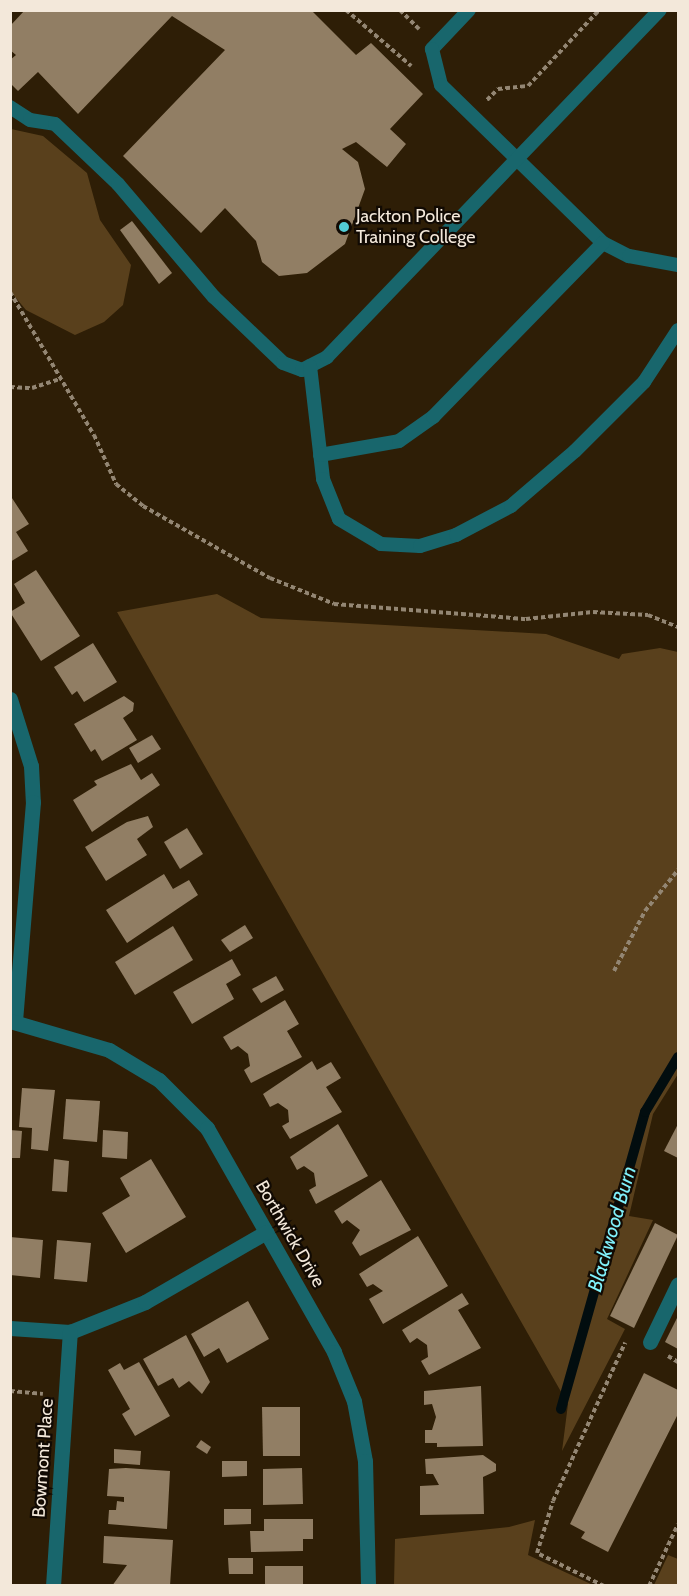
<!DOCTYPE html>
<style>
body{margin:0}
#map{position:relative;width:689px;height:1596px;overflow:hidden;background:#2e1e06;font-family:Cabin,sans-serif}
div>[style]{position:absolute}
.green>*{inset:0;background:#59401c}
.stream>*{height:10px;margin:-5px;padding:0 5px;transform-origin:5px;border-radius:5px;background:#020d0f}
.building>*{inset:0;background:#917e64}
.path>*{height:4px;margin-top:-2px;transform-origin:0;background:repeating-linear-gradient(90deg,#938673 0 4.5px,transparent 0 7.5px)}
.lane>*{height:14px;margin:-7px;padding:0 7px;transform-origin:7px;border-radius:7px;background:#18666c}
.street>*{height:15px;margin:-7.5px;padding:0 7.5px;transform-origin:7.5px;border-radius:7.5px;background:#18666c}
.dots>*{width:16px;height:16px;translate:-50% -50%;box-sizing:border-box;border:3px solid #110a03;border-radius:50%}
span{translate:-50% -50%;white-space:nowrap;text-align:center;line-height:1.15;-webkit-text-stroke:4.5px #110a03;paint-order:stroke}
.poi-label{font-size:18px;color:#f3e8da}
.left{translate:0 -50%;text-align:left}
.street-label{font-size:18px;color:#f3e8da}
.water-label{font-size:20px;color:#80f1fb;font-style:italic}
.frame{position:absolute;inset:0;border:12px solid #f3e8da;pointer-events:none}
</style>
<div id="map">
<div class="green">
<div style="clip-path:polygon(11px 129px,43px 136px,87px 173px,100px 220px,131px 265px,123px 305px,104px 322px,75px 335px,26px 310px,11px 292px)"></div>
<div style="clip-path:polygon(217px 594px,261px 618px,546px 634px,619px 659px,622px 654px,660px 648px,678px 652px,678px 1074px,653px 1114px,629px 1216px,653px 1220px,607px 1319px,625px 1329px,562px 1451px,568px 1404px,117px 612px)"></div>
<div style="clip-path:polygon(535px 1520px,528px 1555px,593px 1585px,394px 1585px,395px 1539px,509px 1527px)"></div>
<div style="clip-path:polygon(668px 1555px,678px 1559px,678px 1585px,654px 1585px)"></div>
</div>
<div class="stream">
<div style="left:561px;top:1409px;width:309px;rotate:-74.2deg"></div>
<div style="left:645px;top:1112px;width:64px;rotate:-59deg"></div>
</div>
<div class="building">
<div style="clip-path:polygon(25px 10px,311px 10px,356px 55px,371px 43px,423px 94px,390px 129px,406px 144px,387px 167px,356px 142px,342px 149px,358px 162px,365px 189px,345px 244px,307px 273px,279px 276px,262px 262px,256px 241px,225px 208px,201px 233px,123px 156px,225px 50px,172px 16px,78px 114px,38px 72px,18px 91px,10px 83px,10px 60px,16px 55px,10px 50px,10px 26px)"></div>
<div style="clip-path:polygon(132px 221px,172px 273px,159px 284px,120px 230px)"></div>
<div style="clip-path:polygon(10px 495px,29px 524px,16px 532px,28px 551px,10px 562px)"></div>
<div style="clip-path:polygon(36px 570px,80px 636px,41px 661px,10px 612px,25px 603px,14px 584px)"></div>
<div style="clip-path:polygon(93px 643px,117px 682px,84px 702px,77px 691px,72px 695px,54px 667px)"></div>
<div style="clip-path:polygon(124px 696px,134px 703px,133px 711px,123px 718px,137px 740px,102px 761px,95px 749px,91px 752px,74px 724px)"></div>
<div style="clip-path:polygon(152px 735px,161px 749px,138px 763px,129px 748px)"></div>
<div style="clip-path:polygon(131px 764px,141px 780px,152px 773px,160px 785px,92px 832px,73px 800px,97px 785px,94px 781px)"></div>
<div style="clip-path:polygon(148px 816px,153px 827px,137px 839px,147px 855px,106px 881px,85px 847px,127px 822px)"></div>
<div style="clip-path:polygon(187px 828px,203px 854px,180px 869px,164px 842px)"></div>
<div style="clip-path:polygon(164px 874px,173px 889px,189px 880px,198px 895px,127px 943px,106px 910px)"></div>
<div style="clip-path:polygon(245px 925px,253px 938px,230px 952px,221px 940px)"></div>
<div style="clip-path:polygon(173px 926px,193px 960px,135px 995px,115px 962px)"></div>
<div style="clip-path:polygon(232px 959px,241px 975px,226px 984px,234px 999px,192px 1024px,173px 992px)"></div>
<div style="clip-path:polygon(276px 976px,284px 990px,261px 1003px,252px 989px)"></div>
<div style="clip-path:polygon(285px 1000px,299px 1024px,287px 1031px,302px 1057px,251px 1083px,244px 1070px,250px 1066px,248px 1054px,238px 1046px,231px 1050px,223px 1037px)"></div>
<div style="clip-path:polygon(312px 1061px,317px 1070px,331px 1062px,341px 1078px,326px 1087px,342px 1112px,290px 1139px,282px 1126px,289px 1122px,288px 1110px,278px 1103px,270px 1107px,263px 1094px)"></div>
<div style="clip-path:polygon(22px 1088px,55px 1090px,48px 1151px,31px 1149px,32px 1128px,19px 1127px)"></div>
<div style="clip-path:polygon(66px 1099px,100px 1101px,97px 1142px,63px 1139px)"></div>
<div style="clip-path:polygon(338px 1124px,368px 1176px,316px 1204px,309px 1190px,316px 1186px,314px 1173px,304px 1166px,297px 1170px,290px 1157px)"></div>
<div style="clip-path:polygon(678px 1124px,678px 1158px,664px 1151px)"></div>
<div style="clip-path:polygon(10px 1130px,22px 1131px,20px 1158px,10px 1158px)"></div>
<div style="clip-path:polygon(103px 1130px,128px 1132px,127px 1159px,102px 1157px)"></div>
<div style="clip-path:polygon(54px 1159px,69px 1161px,67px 1192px,52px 1191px)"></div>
<div style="clip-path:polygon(151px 1159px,186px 1217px,126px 1253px,102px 1213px,130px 1196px,120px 1178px)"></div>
<div style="clip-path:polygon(381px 1180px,411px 1230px,360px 1256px,352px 1243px,360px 1230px,347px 1220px,342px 1224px,334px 1211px)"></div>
<div style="clip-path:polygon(655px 1223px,678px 1235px,634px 1328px,610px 1316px)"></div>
<div style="clip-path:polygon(418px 1236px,448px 1286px,383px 1324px,369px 1299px,383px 1291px,373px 1284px,367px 1287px,359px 1274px)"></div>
<div style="clip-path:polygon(10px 1237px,43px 1240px,40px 1278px,10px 1275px)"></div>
<div style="clip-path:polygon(57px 1240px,91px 1243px,87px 1282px,54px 1279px)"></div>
<div style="clip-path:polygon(462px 1293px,469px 1304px,458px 1310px,481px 1348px,429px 1375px,421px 1361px,428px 1357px,427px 1345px,417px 1338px,410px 1343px,402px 1330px)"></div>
<div style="clip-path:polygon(248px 1301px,269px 1339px,227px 1363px,219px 1348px,204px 1357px,191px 1334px)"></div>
<div style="clip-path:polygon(678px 1316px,678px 1349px,665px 1342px)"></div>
<div style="clip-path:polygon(186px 1335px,210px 1382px,202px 1394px,189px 1381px,179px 1388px,173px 1378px,158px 1386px,143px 1359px)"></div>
<div style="clip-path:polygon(139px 1362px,170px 1416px,135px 1436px,122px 1414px,130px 1409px,108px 1370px,120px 1363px,124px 1370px)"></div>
<div style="clip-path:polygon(644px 1373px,678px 1390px,678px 1414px,608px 1552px,581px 1538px,585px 1532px,570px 1524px)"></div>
<div style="clip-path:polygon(481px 1386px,483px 1446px,437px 1447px,437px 1443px,425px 1443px,425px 1430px,432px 1430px,436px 1417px,432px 1404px,424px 1405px,424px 1391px)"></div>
<div style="clip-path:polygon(262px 1407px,300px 1407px,300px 1456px,263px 1456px)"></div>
<div style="clip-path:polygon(201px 1440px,211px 1447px,207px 1454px,196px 1447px)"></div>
<div style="clip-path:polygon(114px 1449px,141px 1451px,140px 1465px,114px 1463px)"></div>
<div style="clip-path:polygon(483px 1455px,496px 1464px,496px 1471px,483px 1477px,484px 1514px,420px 1515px,420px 1486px,439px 1485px,433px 1474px,426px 1474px,425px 1459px)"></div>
<div style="clip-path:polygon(222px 1461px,247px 1461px,247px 1476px,222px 1477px)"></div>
<div style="clip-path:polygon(126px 1468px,170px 1471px,167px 1529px,108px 1524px,109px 1510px,116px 1510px,117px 1501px,124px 1502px,124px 1497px,107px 1496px,109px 1469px)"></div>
<div style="clip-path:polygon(302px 1468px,303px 1504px,263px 1505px,263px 1469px)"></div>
<div style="clip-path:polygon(224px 1509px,251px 1509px,251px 1524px,224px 1525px)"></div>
<div style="clip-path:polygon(264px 1519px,313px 1519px,313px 1539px,303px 1539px,303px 1551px,251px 1552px,250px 1531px,264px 1531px)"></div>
<div style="clip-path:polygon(104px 1536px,173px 1540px,170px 1586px,112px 1586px,127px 1565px,103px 1563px)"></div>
<div style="clip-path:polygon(228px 1558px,253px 1558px,253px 1574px,229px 1574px)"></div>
<div style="clip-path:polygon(265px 1566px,303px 1566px,303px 1586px,265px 1586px)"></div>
</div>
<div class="path">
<div style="left:346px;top:10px;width:86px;rotate:40.7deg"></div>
<div style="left:400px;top:10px;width:27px;rotate:45deg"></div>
<div style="left:487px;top:100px;width:16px;rotate:-45deg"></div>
<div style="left:498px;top:89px;width:30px;rotate:-6deg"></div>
<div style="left:528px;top:86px;width:104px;rotate:-46.9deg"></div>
<div style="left:10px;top:292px;width:166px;rotate:59.6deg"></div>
<div style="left:94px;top:435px;width:54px;rotate:65.8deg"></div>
<div style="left:116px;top:484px;width:35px;rotate:39deg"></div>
<div style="left:143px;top:506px;width:146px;rotate:29.6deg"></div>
<div style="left:270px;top:578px;width:69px;rotate:22.1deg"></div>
<div style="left:334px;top:604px;width:193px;rotate:4.5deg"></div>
<div style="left:526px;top:619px;width:67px;rotate:-6deg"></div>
<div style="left:593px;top:612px;width:55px;rotate:3.1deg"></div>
<div style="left:648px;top:615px;width:32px;rotate:22deg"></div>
<div style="left:10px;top:387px;width:22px;rotate:3deg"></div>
<div style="left:32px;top:388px;width:28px;rotate:-18deg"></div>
<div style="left:614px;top:971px;width:68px;rotate:-62.7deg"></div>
<div style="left:645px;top:911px;width:53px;rotate:-51.2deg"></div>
<div style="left:668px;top:1356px;width:12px;rotate:31deg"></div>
<div style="left:10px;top:1391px;width:33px;rotate:5deg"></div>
<div style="left:604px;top:1586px;width:75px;rotate:-153.8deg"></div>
<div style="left:537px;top:1553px;width:54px;rotate:-72.9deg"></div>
<div style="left:553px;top:1501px;width:174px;rotate:-65.5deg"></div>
<div style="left:649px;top:1586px;width:68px;rotate:-64.9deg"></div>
</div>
<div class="lane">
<div style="left:469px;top:10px;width:54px;rotate:133.5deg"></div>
<div style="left:432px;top:49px;width:37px;rotate:76deg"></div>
<div style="left:441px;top:85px;width:226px;rotate:44.3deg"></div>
<div style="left:603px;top:243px;width:29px;rotate:27deg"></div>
<div style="left:629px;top:256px;width:50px;rotate:10.4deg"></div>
<div style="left:10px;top:107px;width:24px;rotate:33deg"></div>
<div style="left:30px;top:120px;width:25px;rotate:9deg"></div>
<div style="left:55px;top:124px;width:87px;rotate:43.6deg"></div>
<div style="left:118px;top:184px;width:148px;rotate:49.7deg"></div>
<div style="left:214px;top:297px;width:95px;rotate:43.7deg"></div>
<div style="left:283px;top:363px;width:20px;rotate:20deg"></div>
<div style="left:302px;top:370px;width:28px;rotate:-27deg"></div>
<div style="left:327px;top:357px;width:481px;rotate:-46.2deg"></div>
<div style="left:310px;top:366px;width:114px;rotate:83.4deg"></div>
<div style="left:323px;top:479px;width:43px;rotate:68.2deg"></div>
<div style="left:339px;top:519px;width:49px;rotate:30.8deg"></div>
<div style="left:381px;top:544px;width:39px;rotate:3deg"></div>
<div style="left:420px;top:546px;width:38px;rotate:-17deg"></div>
<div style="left:456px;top:535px;width:62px;rotate:-27.8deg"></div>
<div style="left:511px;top:506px;width:84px;rotate:-40.7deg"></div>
<div style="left:575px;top:451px;width:98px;rotate:-45deg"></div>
<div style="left:644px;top:382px;width:62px;rotate:-56.8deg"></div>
<div style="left:320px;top:455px;width:80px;rotate:-10deg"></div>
<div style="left:399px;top:441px;width:42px;rotate:-35.2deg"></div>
<div style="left:433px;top:417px;width:243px;rotate:-45.7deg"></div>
</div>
<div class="street">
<div style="left:10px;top:699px;width:70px;rotate:72.6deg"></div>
<div style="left:31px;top:766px;width:36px;rotate:87deg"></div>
<div style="left:33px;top:802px;width:220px;rotate:94.7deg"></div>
<div style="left:10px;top:1021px;width:103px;rotate:16.3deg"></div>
<div style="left:109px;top:1050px;width:58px;rotate:31deg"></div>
<div style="left:159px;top:1080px;width:68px;rotate:45deg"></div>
<div style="left:207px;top:1128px;width:257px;rotate:60.4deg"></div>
<div style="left:334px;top:1352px;width:53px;rotate:67.8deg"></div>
<div style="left:354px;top:1401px;width:61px;rotate:79.6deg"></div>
<div style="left:365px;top:1461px;width:125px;rotate:88.6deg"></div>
<div style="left:10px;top:1328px;width:60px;rotate:3.8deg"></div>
<div style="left:70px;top:1332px;width:81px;rotate:-21.8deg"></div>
<div style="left:145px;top:1302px;width:140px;rotate:-30deg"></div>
<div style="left:650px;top:1342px;width:64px;rotate:-64.2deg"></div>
<div style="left:53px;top:1586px;width:255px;rotate:-86.2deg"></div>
</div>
<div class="dots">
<div style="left:344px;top:227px;background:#52ccd6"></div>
</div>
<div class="poi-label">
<span class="left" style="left:356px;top:227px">Jackton Police<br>Training College</span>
</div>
<div class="street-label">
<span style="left:290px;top:1234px;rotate:60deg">Borthwick Drive</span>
<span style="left:43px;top:1458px;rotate:-86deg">Bowmont Place</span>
</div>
<div class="water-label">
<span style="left:612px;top:1229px;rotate:-74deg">Blackwood Burn</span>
</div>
<div class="frame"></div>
</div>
